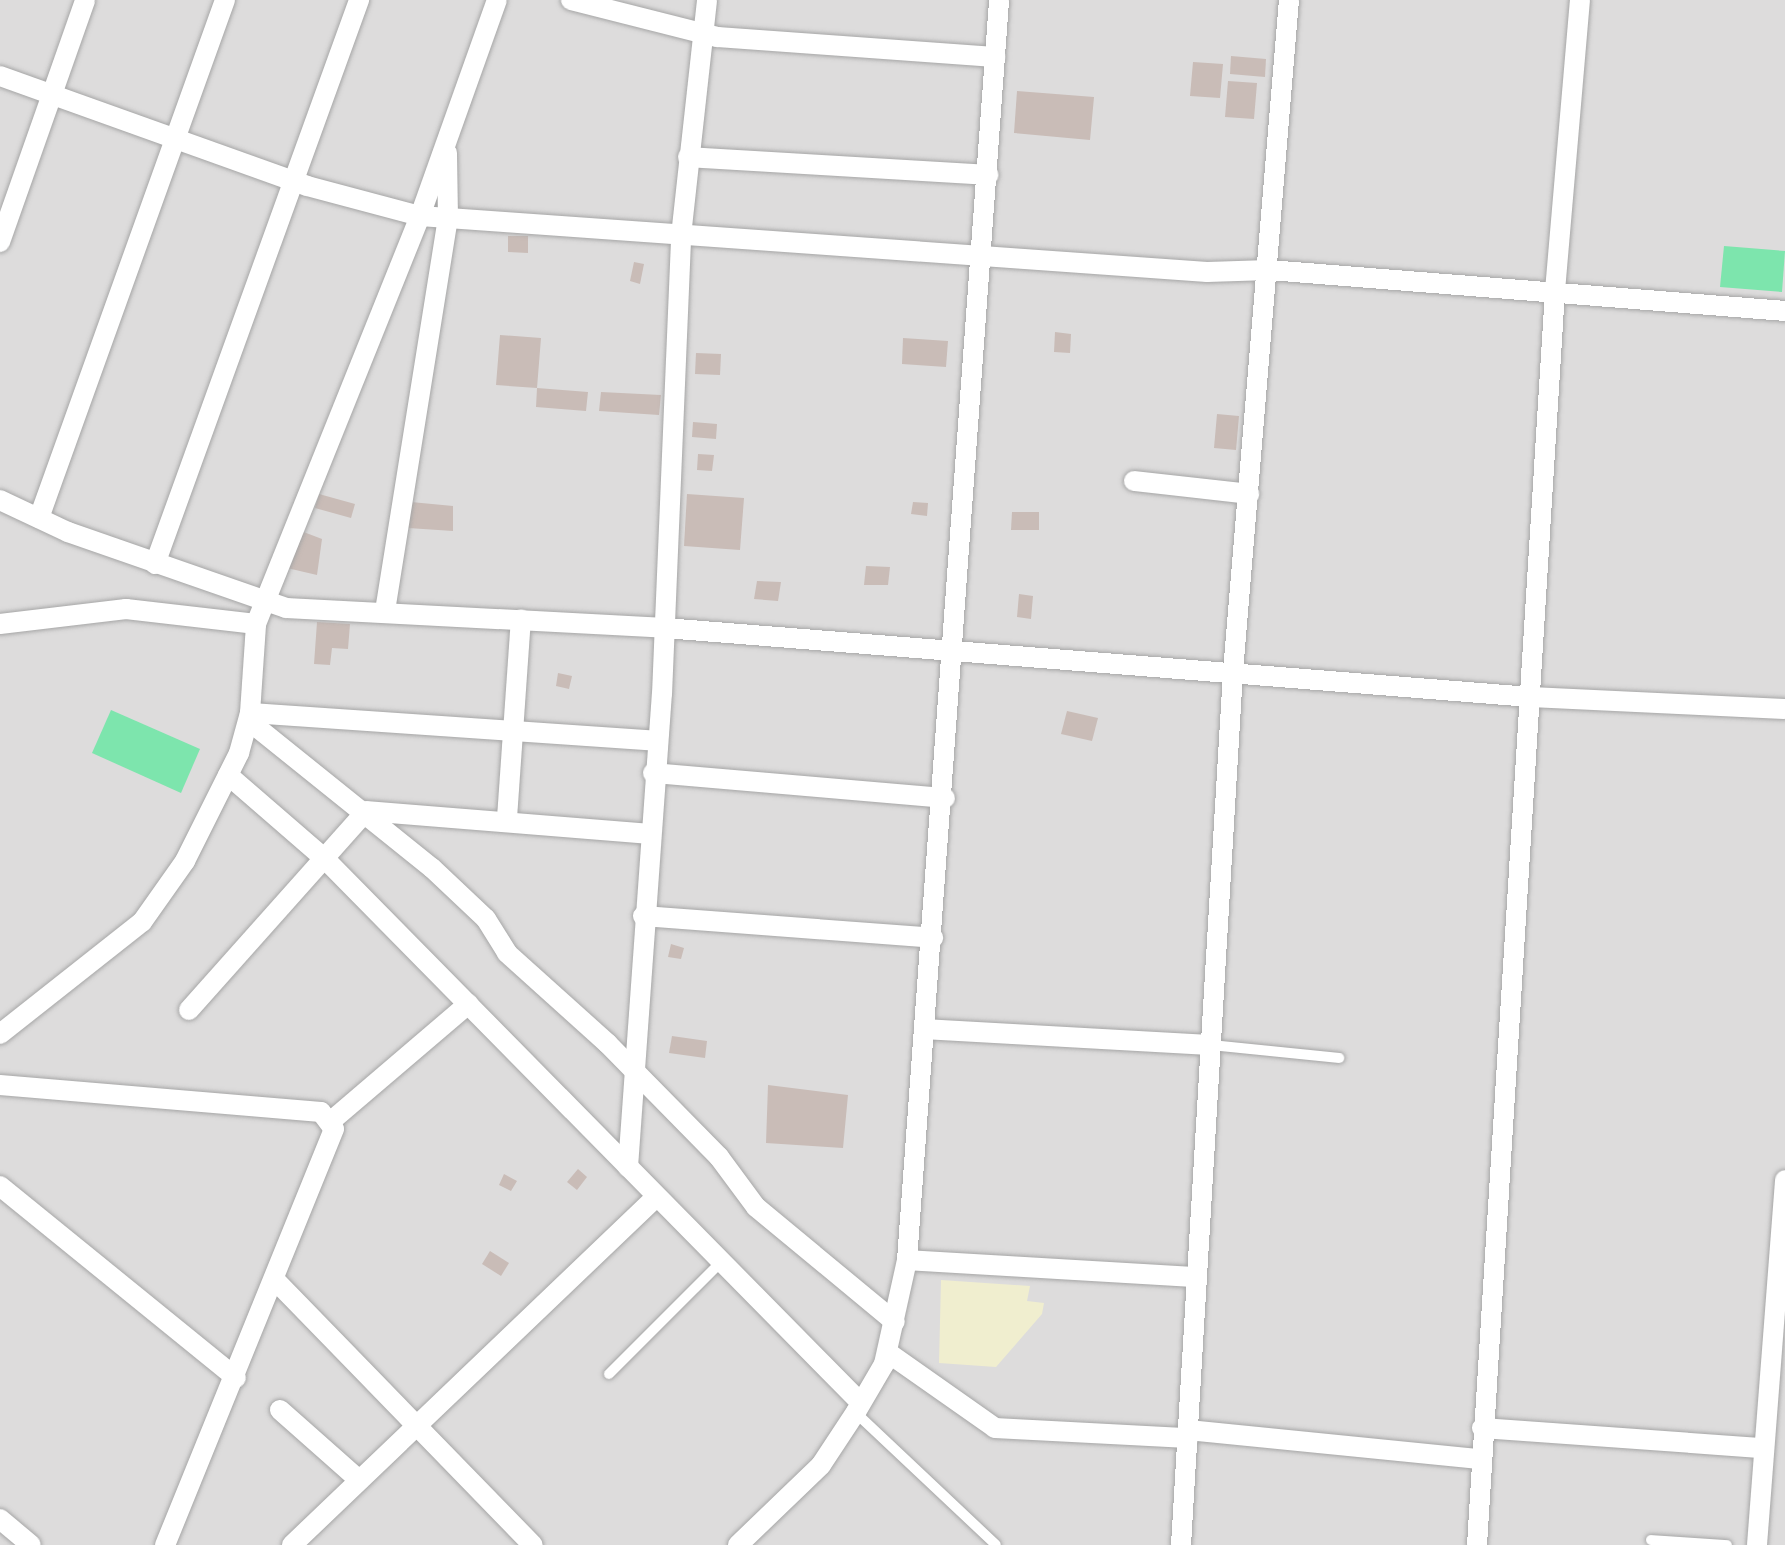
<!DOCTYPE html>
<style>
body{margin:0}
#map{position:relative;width:1785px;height:1545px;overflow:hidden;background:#f0ebe5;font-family:Manrope,sans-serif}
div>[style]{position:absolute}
.residential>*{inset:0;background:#dddcdc}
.farmland>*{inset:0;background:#f0eecf}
.pitch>*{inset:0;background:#7de5ad}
.building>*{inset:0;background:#c9bcb7}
.roads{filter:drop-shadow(0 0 2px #a6a6a6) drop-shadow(0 0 2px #a6a6a6)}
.lane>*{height:10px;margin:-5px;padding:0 5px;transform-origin:5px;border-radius:5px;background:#fff}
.street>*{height:20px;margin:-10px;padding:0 10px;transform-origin:10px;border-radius:10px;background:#fff}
span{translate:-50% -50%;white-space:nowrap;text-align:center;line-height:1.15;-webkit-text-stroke:8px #fff;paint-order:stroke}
</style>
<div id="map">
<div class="residential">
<div style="clip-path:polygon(0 0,1785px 0,1785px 1545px,0 1545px)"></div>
</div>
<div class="farmland">
<div style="clip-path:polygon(941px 1280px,1030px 1286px,1027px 1301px,1044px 1303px,1042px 1314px,996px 1367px,939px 1363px)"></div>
</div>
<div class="pitch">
<div style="clip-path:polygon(1724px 246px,1785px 251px,1782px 292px,1720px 287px)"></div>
<div style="clip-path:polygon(111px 710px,200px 749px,181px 793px,92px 753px)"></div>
</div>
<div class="building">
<div style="clip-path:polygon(1231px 56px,1266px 59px,1265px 77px,1230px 74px)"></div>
<div style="clip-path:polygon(1193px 62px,1223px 64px,1220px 98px,1190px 96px)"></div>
<div style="clip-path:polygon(1228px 81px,1257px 83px,1254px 119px,1225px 117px)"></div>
<div style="clip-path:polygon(1017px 91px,1094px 97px,1090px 140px,1014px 133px)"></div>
<div style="clip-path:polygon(508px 236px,528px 236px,528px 253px,508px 252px)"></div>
<div style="clip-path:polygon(634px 262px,644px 264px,640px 284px,630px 281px)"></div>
<div style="clip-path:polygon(1055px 332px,1071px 334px,1070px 353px,1054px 352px)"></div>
<div style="clip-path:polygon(500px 335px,541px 338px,537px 388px,588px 392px,586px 411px,536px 407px,537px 388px,496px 385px)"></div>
<div style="clip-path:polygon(903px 338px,948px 341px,946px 367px,902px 364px)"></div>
<div style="clip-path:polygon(696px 353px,721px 354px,720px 375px,695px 374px)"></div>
<div style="clip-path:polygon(601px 392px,661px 395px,659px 415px,599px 411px)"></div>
<div style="clip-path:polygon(1217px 414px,1239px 416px,1236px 450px,1214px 448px)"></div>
<div style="clip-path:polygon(693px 422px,717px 424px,716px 439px,692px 437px)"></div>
<div style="clip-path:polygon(698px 454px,714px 455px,712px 471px,697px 470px)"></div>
<div style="clip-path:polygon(319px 494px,355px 504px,351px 518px,315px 508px)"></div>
<div style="clip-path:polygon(687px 494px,744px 498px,740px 550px,684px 546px)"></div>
<div style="clip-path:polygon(411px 502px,453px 506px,453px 531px,408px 528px)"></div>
<div style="clip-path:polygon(913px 502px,928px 503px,927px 516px,911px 514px)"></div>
<div style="clip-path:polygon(1012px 512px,1039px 512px,1039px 530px,1011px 530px)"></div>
<div style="clip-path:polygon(301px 531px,322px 539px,317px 575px,287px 568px)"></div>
<div style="clip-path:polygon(866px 566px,890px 567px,888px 585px,864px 585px)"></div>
<div style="clip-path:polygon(757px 581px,781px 582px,778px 601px,754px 599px)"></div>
<div style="clip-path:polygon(1019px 594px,1033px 596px,1031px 619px,1017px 617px)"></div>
<div style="clip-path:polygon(317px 622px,350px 624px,348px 649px,332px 648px,330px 665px,314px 664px)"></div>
<div style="clip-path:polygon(558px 673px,572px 676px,569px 689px,556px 686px)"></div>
<div style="clip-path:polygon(1067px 711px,1098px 718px,1092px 741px,1061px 734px)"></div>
<div style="clip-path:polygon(671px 944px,684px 948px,681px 959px,668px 957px)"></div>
<div style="clip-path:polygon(672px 1036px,707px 1041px,705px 1058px,669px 1053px)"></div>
<div style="clip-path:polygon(768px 1085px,848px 1095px,843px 1148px,766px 1143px)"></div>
<div style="clip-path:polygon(578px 1169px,587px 1177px,577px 1190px,567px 1182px)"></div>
<div style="clip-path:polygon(504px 1174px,517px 1181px,511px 1191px,499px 1185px)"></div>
<div style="clip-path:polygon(490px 1251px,509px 1263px,501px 1276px,482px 1264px)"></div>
</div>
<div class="roads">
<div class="lane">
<div style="left:1211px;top:1045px;width:129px;rotate:5.8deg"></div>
<div style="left:609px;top:1374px;width:158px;rotate:-45deg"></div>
<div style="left:856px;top:1413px;width:192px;rotate:43.3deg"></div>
<div style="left:1651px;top:1540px;width:76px;rotate:3.8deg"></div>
</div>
<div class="street">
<div style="left:571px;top:0;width:151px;rotate:14.2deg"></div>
<div style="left:717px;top:37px;width:279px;rotate:4.1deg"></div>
<div style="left:0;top:76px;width:326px;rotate:19.7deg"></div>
<div style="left:307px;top:186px;width:117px;rotate:14.9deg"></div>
<div style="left:420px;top:216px;width:789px;rotate:4.07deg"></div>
<div style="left:1207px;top:272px;width:62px;rotate:-1.8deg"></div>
<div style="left:1269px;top:270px;width:518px;rotate:4.54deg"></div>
<div style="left:688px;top:157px;width:301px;rotate:3.4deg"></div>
<div style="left:0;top:242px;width:256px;rotate:-70.6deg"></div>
<div style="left:1134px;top:481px;width:116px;rotate:6.4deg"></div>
<div style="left:0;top:500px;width:75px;rotate:25.2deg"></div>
<div style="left:68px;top:532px;width:231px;rotate:19.2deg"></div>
<div style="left:286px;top:608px;width:380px;rotate:3deg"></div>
<div style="left:665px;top:628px;width:868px;rotate:4.56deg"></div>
<div style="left:1530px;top:697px;width:255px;rotate:2.7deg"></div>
<div style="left:39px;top:518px;width:550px;rotate:-70.25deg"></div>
<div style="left:155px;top:564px;width:600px;rotate:-70.11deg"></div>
<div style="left:385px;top:611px;width:398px;rotate:-80.9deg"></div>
<div style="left:448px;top:218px;width:65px;rotate:-90.9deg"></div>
<div style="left:0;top:624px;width:127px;rotate:-6.8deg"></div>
<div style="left:126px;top:609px;width:131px;rotate:6.6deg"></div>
<div style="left:250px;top:713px;width:408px;rotate:3.9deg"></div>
<div style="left:249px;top:721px;width:235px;rotate:38.8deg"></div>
<div style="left:432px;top:868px;width:74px;rotate:43.4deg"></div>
<div style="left:486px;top:919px;width:40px;rotate:58deg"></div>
<div style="left:507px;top:953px;width:135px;rotate:42deg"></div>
<div style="left:607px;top:1043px;width:160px;rotate:45.5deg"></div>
<div style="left:719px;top:1157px;width:62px;rotate:53.5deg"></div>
<div style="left:756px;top:1207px;width:180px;rotate:39.6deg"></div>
<div style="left:653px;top:773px;width:293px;rotate:4.9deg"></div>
<div style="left:228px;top:775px;width:130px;rotate:40.9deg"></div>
<div style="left:326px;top:860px;width:762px;rotate:45.43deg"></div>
<div style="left:507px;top:818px;width:199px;rotate:-86deg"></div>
<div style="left:643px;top:916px;width:291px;rotate:4.3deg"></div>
<div style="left:189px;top:1010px;width:266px;rotate:-48.3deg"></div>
<div style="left:366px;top:811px;width:285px;rotate:4.6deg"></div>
<div style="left:924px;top:1029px;width:285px;rotate:3.2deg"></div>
<div style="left:0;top:1034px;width:181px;rotate:-38.3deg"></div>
<div style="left:142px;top:922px;width:75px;rotate:-54.8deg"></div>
<div style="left:185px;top:861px;width:121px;rotate:-63.4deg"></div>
<div style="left:239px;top:753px;width:41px;rotate:-74.6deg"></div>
<div style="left:250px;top:713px;width:89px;rotate:-86.1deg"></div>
<div style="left:256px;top:624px;width:440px;rotate:-68.1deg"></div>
<div style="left:420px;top:216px;width:229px;rotate:-70.4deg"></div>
<div style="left:0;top:1085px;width:322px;rotate:4.8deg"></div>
<div style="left:321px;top:1112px;width:21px;rotate:53deg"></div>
<div style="left:334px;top:1129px;width:449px;rotate:112.1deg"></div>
<div style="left:330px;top:1122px;width:182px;rotate:-40.5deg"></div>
<div style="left:628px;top:1167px;width:474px;rotate:-85.9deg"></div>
<div style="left:662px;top:694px;width:458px;rotate:-87.6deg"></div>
<div style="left:681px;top:236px;width:237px;rotate:-83.7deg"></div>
<div style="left:0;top:1186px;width:304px;rotate:39.1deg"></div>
<div style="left:907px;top:1260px;width:290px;rotate:3.4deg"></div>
<div style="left:274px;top:1279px;width:371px;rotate:45.8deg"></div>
<div style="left:887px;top:1352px;width:132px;rotate:35.1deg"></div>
<div style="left:995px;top:1428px;width:193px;rotate:3deg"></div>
<div style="left:280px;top:1410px;width:106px;rotate:41.5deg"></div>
<div style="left:1482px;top:1428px;width:282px;rotate:4.1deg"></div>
<div style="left:1188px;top:1430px;width:293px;rotate:5.7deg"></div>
<div style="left:0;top:1519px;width:40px;rotate:40deg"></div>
<div style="left:292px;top:1545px;width:504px;rotate:-43.71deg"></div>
<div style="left:738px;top:1545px;width:115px;rotate:-43.9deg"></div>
<div style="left:821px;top:1465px;width:64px;rotate:-56.6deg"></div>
<div style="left:856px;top:1412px;width:56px;rotate:-59.7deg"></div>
<div style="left:884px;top:1364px;width:107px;rotate:-77.5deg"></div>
<div style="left:907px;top:1260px;width:1263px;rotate:-85.82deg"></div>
<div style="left:1181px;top:1545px;width:875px;rotate:-86.59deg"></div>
<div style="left:1233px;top:672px;width:674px;rotate:-85.24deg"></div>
<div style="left:1477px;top:1545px;width:1256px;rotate:-86.44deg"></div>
<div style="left:1555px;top:291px;width:292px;rotate:-85.1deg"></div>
<div style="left:1757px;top:1545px;width:366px;rotate:-85.6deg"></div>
</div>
</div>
</div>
